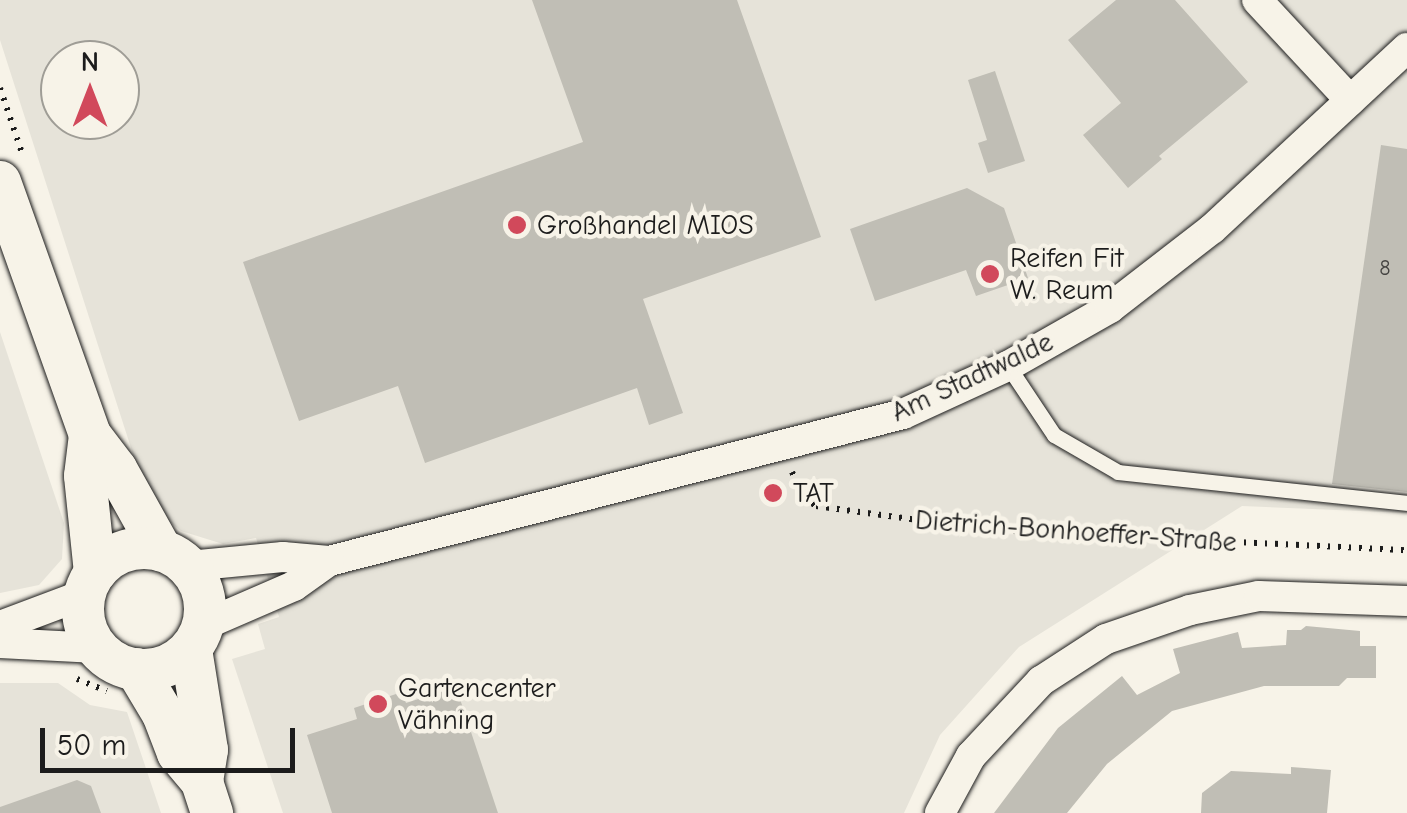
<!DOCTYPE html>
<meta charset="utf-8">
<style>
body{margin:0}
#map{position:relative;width:1407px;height:813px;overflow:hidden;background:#f7f3e8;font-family:"Comic Neue",sans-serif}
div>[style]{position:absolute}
.built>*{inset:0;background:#e6e3d9}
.building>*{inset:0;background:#c0beb5}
.path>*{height:6px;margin-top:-3px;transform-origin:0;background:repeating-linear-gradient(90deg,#1c1c1c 0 2.5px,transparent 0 10.5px)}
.roads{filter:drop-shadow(0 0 2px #1c1c1c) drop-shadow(0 0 2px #1c1c1c)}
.service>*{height:15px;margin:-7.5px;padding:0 7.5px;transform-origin:7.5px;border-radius:7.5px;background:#f7f3e8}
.minor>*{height:30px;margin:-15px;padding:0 15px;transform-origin:15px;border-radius:15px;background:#f7f3e8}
.secondary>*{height:42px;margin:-21px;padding:0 21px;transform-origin:21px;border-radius:21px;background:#f7f3e8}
.secondary>.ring{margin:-21px;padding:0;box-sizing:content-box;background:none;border:42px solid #f7f3e8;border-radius:50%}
.dots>*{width:28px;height:28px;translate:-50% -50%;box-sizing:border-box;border:5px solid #f7f3e8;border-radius:50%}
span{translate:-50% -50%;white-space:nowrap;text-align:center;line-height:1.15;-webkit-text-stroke:9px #f7f3e8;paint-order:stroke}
.number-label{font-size:22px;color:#454442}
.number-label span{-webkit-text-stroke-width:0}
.poi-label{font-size:28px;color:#1c1c1c}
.left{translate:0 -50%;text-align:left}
.street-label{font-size:28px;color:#1c1c1c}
.north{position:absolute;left:40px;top:40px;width:100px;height:100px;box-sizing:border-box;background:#f7f3e8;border:2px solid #9f9d96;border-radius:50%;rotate:0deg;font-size:28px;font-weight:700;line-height:40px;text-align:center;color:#1c1c1c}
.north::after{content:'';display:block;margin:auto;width:35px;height:45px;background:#d1495b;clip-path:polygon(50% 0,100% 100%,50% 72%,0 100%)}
.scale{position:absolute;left:40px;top:728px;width:255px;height:45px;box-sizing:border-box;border:5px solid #1c1c1c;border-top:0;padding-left:12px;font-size:30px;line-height:35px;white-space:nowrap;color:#1c1c1c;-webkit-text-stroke:8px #f7f3e8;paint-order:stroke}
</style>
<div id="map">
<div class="built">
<div style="clip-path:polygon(evenodd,0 0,1407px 0,1407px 513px,1242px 506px,1019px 647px,940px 735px,904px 813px,283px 813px,232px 659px,265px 649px,258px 624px,279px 617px,256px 538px,223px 544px,181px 531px,149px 504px,0 40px,0 0,60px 60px,120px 60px,120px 120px,60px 120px,60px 60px)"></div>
<div style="clip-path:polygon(0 332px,64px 523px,62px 559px,39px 585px,0 593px)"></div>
<div style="clip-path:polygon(0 683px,58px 683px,90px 705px,127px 712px,161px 813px,0 813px)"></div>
</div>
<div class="building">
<div style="clip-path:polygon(532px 0,737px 0,821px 237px,643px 299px,683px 413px,649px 425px,637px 388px,425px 463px,398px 386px,299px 421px,243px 262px,583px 142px)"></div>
<div style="clip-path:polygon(1116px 0,1175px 0,1248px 82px,1159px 156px,1162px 159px,1128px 188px,1083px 135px,1121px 103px,1068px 40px)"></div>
<div style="clip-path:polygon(995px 71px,1025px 161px,988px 173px,978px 143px,987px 140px,968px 80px)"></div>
<div style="clip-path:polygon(1381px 145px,1407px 149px,1407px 492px,1332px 484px)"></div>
<div style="clip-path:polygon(967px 188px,1004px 208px,1028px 278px,976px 296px,966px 270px,875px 301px,850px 229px)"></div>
<div style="clip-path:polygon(1306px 626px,1360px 631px,1360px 646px,1376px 646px,1376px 678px,1347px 678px,1339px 686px,1264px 686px,1172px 711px,1107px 764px,1067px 813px,994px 813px,1058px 728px,1122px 676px,1137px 695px,1180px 673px,1173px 649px,1238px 632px,1242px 648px,1286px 645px,1287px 630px,1301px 630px)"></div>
<div style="clip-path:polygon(456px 687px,498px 813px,332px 813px,307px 735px,357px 719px,354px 708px,402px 692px,406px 703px)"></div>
<div style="clip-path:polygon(1291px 767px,1331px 770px,1327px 813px,1201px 813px,1202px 793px,1231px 771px,1291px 774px)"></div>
<div style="clip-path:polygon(77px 780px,91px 786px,101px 813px,0 813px,0 807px)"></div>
</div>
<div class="path">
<div style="left:0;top:88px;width:69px;rotate:71.3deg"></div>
<div style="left:792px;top:472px;width:28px;rotate:64deg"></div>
<div style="left:804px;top:497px;width:15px;rotate:37deg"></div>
<div style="left:816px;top:506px;width:178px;rotate:7.8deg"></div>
<div style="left:992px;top:530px;width:415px;rotate:2.8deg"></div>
<div style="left:77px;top:679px;width:32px;rotate:22deg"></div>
</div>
<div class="roads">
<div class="service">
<div style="left:1008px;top:366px;width:83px;rotate:56.3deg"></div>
<div style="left:1054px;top:435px;width:74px;rotate:30deg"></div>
<div style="left:1118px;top:472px;width:291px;rotate:6.1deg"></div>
</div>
<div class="minor">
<div style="left:1257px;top:0;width:137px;rotate:47.1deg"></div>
<div style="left:189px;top:566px;width:94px;rotate:-5.5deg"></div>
<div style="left:283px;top:557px;width:46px;rotate:5deg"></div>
<div style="left:329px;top:561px;width:593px;rotate:-14.36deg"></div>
<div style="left:903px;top:414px;width:115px;rotate:-24.6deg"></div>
<div style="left:1008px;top:366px;width:117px;rotate:-29.6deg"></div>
<div style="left:1110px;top:308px;width:129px;rotate:-37.8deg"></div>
<div style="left:1212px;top:229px;width:266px;rotate:-42.9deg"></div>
<div style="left:204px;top:625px;width:98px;rotate:-23.4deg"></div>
<div style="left:294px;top:586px;width:43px;rotate:-35.5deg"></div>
<div style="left:0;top:626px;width:91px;rotate:-20.6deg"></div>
<div style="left:0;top:643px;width:97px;rotate:3deg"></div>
<div style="left:940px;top:813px;width:65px;rotate:-61.5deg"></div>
<div style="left:971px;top:756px;width:103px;rotate:-47deg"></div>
<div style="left:1041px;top:681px;width:77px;rotate:-32.9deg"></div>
<div style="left:1106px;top:639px;width:89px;rotate:-19deg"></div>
<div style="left:1190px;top:610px;width:70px;rotate:-11.5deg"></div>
<div style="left:1259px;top:596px;width:148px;rotate:1.9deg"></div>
</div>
<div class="secondary">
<div style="left:0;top:182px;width:269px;rotate:70.4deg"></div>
<div style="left:90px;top:435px;width:43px;rotate:52.6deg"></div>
<div style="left:116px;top:469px;width:93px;rotate:60.9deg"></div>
<div style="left:90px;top:435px;width:41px;rotate:97deg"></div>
<div style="left:85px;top:476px;width:97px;rotate:84.1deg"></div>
<div class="ring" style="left:83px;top:548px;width:80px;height:80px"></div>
<div style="left:191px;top:649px;width:102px;rotate:81deg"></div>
<div style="left:207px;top:750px;width:32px;rotate:99deg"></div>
<div style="left:136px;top:669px;width:52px;rotate:59deg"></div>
<div style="left:163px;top:714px;width:42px;rotate:69deg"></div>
<div style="left:178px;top:753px;width:38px;rotate:50deg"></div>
<div style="left:202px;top:782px;width:33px;rotate:72deg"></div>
</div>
</div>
<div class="dots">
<div style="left:517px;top:225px;background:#d1495b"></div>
<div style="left:990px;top:274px;background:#d1495b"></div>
<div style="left:773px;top:493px;background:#d1495b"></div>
<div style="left:378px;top:704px;background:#d1495b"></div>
</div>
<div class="number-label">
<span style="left:1385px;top:269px">8</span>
</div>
<div class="poi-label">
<span class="left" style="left:537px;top:225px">Großhandel MIOS</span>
<span class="left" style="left:1010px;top:274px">Reifen Fit<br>W. Reum</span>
<span class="left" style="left:793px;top:493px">TAT</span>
<span class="left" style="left:398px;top:704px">Gartencenter<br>Vähning</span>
</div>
<div class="street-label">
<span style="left:972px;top:377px;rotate:-25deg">Am Stadtwalde</span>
<span style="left:1076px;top:531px;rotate:4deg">Dietrich-Bonhoeffer-Straße</span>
</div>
<div class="north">N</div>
<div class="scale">50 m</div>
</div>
